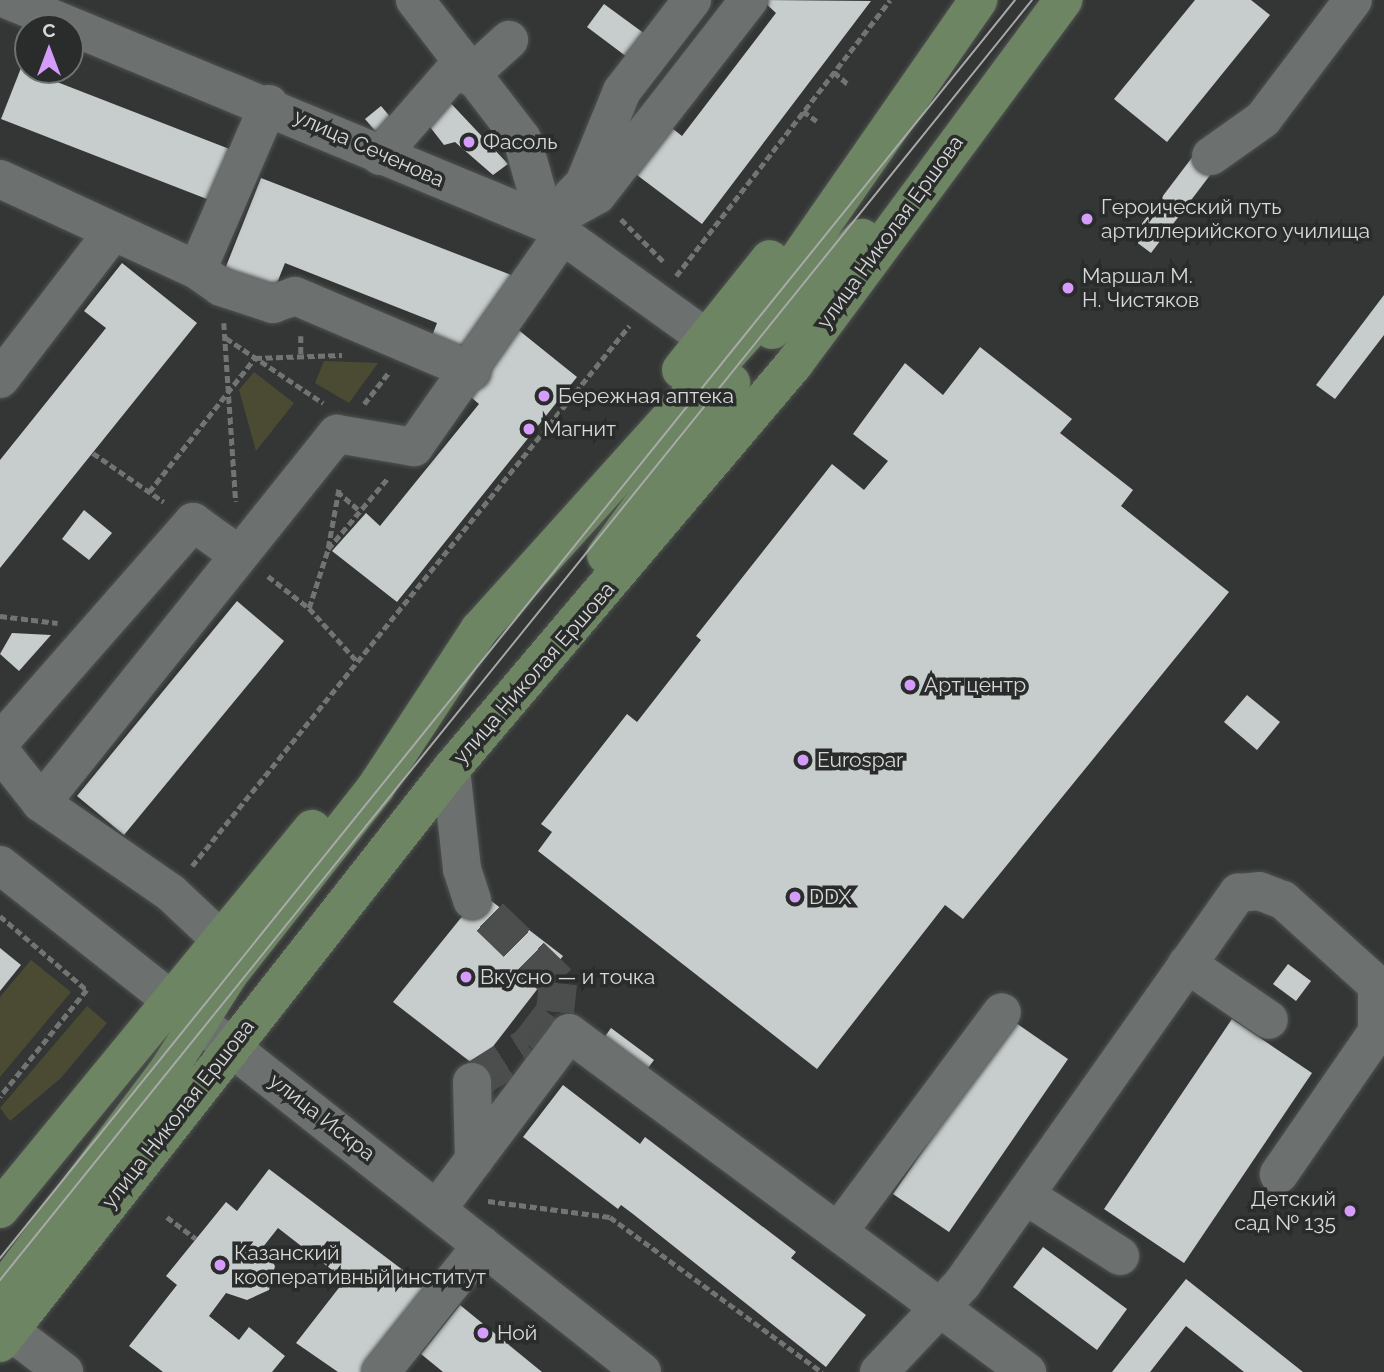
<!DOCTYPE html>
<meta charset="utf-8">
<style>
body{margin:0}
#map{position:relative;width:1384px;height:1372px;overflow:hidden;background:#333634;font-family:Raleway,sans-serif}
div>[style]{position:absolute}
.green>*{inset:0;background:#4b4b34}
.building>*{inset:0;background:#c7cdcd}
.minor-tunnel>*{height:38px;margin-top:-19px;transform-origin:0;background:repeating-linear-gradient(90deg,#4c4e4d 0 38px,transparent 0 57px)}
.path>*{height:4.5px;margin-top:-2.25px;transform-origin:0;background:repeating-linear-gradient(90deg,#717472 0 7px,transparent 0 10.5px)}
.roads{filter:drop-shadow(0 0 2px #4f5251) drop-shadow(0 0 2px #4f5251)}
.minor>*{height:38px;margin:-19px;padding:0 19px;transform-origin:19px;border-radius:19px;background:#6c716f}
.major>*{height:38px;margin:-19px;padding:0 19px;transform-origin:19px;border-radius:19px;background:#6d8562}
.tram>*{height:2px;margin:-1px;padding:0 1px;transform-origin:1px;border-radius:1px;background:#a8aaa9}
.dots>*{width:19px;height:19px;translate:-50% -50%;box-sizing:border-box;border:4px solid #292c2a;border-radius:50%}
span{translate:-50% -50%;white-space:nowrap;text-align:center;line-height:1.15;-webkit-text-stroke:7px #292c2a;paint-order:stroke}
.poi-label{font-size:21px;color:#d7d9d8}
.left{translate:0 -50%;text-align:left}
.right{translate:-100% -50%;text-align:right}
.street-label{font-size:21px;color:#d7d9d8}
.north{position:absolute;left:14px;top:14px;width:70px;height:70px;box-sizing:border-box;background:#292c2a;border:2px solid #6f7170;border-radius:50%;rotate:0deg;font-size:19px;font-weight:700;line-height:28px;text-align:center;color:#d7d9d8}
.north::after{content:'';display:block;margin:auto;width:24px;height:32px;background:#d59cfb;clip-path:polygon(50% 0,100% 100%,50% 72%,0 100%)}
</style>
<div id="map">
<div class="green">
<div style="clip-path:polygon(324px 361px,378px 363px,349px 403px,315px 383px)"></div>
<div style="clip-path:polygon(254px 372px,294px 403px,256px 451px,239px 390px)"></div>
<div style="clip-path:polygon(31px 960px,71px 992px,0 1077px,0 997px)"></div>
<div style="clip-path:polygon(87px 1006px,107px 1023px,61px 1078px,10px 1121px,0 1108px)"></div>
</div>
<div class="building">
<div style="clip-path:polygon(762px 0,871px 1px,702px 224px,633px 172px,668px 125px,682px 136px,776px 13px)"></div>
<div style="clip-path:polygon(1195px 0,1251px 0,1270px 15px,1167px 142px,1114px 99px)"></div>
<div style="clip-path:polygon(604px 4px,645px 34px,627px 57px,587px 27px)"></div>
<div style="clip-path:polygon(21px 68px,232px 150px,212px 201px,1px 119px)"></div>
<div style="clip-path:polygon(443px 95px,508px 164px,493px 175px,455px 142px,444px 145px,420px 114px)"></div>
<div style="clip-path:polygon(381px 106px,392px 119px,376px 132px,365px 119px)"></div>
<div style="clip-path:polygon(1200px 147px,1220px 162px,1151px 253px,1131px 238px)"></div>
<div style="clip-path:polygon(261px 178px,511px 275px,480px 354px,432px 336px,437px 323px,285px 263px,275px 288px,225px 269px)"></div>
<div style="clip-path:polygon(122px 263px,197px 323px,0 568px,0 460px,106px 328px,84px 311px)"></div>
<div style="clip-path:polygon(1384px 295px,1384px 335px,1335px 399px,1316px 385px)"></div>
<div style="clip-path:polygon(516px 328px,577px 377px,397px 602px,332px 551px,366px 513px,380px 526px,479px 404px,465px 392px)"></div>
<div style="clip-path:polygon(980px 347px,1072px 419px,1060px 433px,1133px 490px,1121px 506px,1229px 592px,963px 919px,945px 905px,817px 1069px,538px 851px,552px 832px,541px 824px,627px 714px,637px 722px,701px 640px,696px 636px,832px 464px,864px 490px,888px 461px,853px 434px,905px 363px,943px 395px)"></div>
<div style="clip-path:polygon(84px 510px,112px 533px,89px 560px,62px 539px)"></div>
<div style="clip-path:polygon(237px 601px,284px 641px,124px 835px,77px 796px)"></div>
<div style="clip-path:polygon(12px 633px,51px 635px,19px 671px,0 654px)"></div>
<div style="clip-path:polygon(1247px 695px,1280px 722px,1257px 750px,1224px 722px)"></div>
<div style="clip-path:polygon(481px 893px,563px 956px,477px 1067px,393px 1002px)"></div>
<div style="clip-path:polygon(0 948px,21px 965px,0 991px)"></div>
<div style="clip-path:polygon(1288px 964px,1311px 981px,1296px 1001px,1273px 984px)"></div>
<div style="clip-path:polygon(1232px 1019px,1312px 1073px,1184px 1263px,1104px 1209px)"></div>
<div style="clip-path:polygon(1013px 1021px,1068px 1059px,949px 1232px,893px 1194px)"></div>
<div style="clip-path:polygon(611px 1028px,654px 1060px,639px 1080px,596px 1049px)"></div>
<div style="clip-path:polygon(563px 1085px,640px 1144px,645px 1137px,796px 1252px,791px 1258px,866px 1315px,826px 1367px,633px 1214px,621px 1205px,618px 1209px,523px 1137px)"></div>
<div style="clip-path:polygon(269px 1169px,428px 1289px,363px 1372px,338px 1372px,296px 1343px,345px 1280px,278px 1228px,263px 1247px,275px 1266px,269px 1290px,247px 1300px,226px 1293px,209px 1316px,239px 1340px,249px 1327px,285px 1356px,272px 1372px,163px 1372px,129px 1346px,177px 1285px,166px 1276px,226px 1202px,237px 1211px)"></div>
<div style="clip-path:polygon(1043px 1247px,1127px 1309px,1097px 1350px,1013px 1287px)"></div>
<div style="clip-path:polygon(1186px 1279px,1303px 1372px,1244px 1372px,1186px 1326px,1150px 1372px,1112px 1372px)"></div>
<div style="clip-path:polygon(460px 1305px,542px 1372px,443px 1372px,421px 1354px)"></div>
</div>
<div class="minor-tunnel">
<div style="left:472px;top:1082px;width:67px;rotate:-32.3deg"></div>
<div style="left:529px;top:1046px;width:43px;rotate:-52.6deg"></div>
<div style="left:555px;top:1012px;width:29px;rotate:-84deg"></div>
<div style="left:558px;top:983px;width:120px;rotate:-136deg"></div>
</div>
<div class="path">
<div style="left:834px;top:72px;width:18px;rotate:41deg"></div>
<div style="left:803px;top:111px;width:17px;rotate:36deg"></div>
<div style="left:621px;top:219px;width:61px;rotate:45deg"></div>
<div style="left:676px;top:276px;width:349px;rotate:-52.2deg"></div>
<div style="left:224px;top:323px;width:179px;rotate:86.2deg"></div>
<div style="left:301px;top:336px;width:20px;rotate:90deg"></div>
<div style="left:226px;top:338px;width:117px;rotate:33.8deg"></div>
<div style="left:364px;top:404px;width:41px;rotate:-52deg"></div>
<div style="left:93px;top:453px;width:86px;rotate:34.6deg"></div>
<div style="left:337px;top:491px;width:30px;rotate:41deg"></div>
<div style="left:149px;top:492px;width:171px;rotate:-51.7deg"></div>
<div style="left:255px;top:358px;width:87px;rotate:-2deg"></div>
<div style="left:328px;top:548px;width:61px;rotate:-79.6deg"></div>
<div style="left:268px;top:576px;width:52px;rotate:38deg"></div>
<div style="left:309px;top:608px;width:70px;rotate:47.9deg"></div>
<div style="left:309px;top:608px;width:62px;rotate:-72.1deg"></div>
<div style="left:328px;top:549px;width:92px;rotate:-49.9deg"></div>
<div style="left:0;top:616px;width:58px;rotate:6.9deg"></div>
<div style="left:192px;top:866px;width:695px;rotate:-51.02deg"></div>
<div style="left:0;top:916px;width:114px;rotate:40.4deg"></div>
<div style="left:87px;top:990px;width:138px;rotate:129.1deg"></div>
<div style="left:488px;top:1201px;width:123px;rotate:7.5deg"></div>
<div style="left:610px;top:1217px;width:263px;rotate:36.2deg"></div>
<div style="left:167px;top:1217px;width:36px;rotate:37deg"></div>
</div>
<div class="roads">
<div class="minor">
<div style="left:8px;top:0;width:582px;rotate:22.51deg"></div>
<div style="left:546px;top:223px;width:197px;rotate:35.7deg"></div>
<div style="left:415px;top:0;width:175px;rotate:52.4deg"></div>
<div style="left:522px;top:139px;width:87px;rotate:74.1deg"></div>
<div style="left:469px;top:76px;width:54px;rotate:-42deg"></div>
<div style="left:269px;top:104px;width:181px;rotate:113.4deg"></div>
<div style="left:197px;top:270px;width:29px;rotate:35deg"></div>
<div style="left:221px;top:287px;width:55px;rotate:18.1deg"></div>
<div style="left:273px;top:304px;width:23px;rotate:-20deg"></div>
<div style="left:295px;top:296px;width:192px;rotate:23deg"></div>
<div style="left:380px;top:156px;width:122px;rotate:-49deg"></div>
<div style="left:1211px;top:156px;width:64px;rotate:-35.4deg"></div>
<div style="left:1263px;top:119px;width:149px;rotate:-52.9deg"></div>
<div style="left:0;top:179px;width:217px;rotate:24.8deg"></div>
<div style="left:572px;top:196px;width:17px;rotate:-45deg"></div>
<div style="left:584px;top:184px;width:100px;rotate:-67.8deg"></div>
<div style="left:622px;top:91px;width:115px;rotate:-52.4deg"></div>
<div style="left:546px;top:223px;width:58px;rotate:-28.8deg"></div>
<div style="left:597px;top:195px;width:247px;rotate:-52.1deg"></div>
<div style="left:0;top:379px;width:184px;rotate:-52.5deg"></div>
<div style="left:0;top:742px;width:293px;rotate:-48.7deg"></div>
<div style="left:193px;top:522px;width:57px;rotate:35.7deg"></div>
<div style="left:0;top:751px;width:66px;rotate:51.7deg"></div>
<div style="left:41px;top:803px;width:158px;rotate:34.7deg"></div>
<div style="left:171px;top:893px;width:67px;rotate:43.2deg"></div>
<div style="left:451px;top:769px;width:101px;rotate:83.7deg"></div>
<div style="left:462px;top:869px;width:33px;rotate:72deg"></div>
<div style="left:41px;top:803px;width:473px;rotate:-51.3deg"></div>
<div style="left:337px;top:434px;width:78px;rotate:9.6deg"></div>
<div style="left:414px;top:447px;width:260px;rotate:-55deg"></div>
<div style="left:0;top:865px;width:818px;rotate:38.3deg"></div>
<div style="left:1187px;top:964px;width:99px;rotate:34.3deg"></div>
<div style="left:472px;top:1082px;width:78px;rotate:88.5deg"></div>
<div style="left:1025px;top:1195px;width:113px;rotate:32.7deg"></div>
<div style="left:437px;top:1209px;width:220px;rotate:-53.1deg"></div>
<div style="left:569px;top:1033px;width:570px;rotate:36.51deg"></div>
<div style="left:838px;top:1232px;width:274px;rotate:-53.3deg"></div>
<div style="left:10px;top:1331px;width:68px;rotate:37.2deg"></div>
<div style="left:381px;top:1372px;width:162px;rotate:-51.5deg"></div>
<div style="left:879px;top:1372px;width:121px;rotate:-46.7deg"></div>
<div style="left:962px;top:1284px;width:479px;rotate:-54.8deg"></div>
<div style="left:1238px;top:893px;width:21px;rotate:-5deg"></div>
<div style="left:1259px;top:891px;width:26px;rotate:21deg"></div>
<div style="left:1283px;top:900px;width:127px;rotate:42.1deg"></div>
<div style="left:1377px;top:985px;width:47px;rotate:90deg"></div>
<div style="left:1377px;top:1032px;width:173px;rotate:124.6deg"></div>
</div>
<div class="major">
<div style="left:772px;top:330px;width:129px;rotate:-45.6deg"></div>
<div style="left:681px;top:370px;width:142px;rotate:-51.3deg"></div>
<div style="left:606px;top:555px;width:213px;rotate:-54deg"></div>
<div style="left:0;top:1209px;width:492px;rotate:-50.6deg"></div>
<div style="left:0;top:1294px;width:281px;rotate:-53.1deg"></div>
<div style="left:169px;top:1069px;width:112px;rotate:-57.7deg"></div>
<div style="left:229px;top:974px;width:238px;rotate:-51.8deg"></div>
<div style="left:376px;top:787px;width:188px;rotate:-56.7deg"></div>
<div style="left:479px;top:630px;width:404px;rotate:-48deg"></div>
<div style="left:749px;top:330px;width:402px;rotate:-55.2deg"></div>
<div style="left:0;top:1343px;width:730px;rotate:-51.84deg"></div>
<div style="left:451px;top:769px;width:531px;rotate:-49.74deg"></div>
<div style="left:794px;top:364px;width:453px;rotate:-53.5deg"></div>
</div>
</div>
<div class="tram">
<div style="left:0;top:1258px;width:1616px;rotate:-51.1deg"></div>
<div style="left:0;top:1280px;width:1644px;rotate:-51.12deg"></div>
</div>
<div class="dots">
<div style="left:469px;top:142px;background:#d59cfb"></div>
<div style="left:1087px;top:219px;background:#d59cfb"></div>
<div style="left:1068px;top:288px;background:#d59cfb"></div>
<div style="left:544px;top:396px;background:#d59cfb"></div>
<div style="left:529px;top:429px;background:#d59cfb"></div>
<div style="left:910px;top:685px;background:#d59cfb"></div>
<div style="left:803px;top:760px;background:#d59cfb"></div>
<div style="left:795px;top:897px;background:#d59cfb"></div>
<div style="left:466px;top:977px;background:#d59cfb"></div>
<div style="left:1350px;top:1211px;background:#d59cfb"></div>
<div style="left:220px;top:1265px;background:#d59cfb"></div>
<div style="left:483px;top:1333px;background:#d59cfb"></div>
</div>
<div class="poi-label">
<span class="left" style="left:483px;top:142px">Фасоль</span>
<span class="left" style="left:1101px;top:219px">Героический путь<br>артиллерийского училища</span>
<span class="left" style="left:1082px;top:288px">Маршал М.<br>Н. Чистяков</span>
<span class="left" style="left:558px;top:396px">Бережная аптека</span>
<span class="left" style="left:543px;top:429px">Магнит</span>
<span class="left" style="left:924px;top:685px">Арт центр</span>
<span class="left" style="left:817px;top:760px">Eurospar</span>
<span class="left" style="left:809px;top:897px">DDX</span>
<span class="left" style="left:480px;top:977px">Вкусно — и точка</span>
<span class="right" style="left:1336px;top:1211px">Детский<br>сад № 135</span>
<span class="left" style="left:234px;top:1265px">Казанский<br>кооперативный институт</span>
<span class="left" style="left:497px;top:1333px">Ной</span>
</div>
<div class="street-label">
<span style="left:369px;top:148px;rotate:24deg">улица Сеченова</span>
<span style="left:890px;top:232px;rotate:-54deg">улица Николая Ершова</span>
<span style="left:534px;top:673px;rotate:-49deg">улица Николая Ершова</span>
<span style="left:178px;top:1114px;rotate:-52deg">улица Николая Ершова</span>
<span style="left:322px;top:1117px;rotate:38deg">улица Искра</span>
</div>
<div class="north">С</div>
</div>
